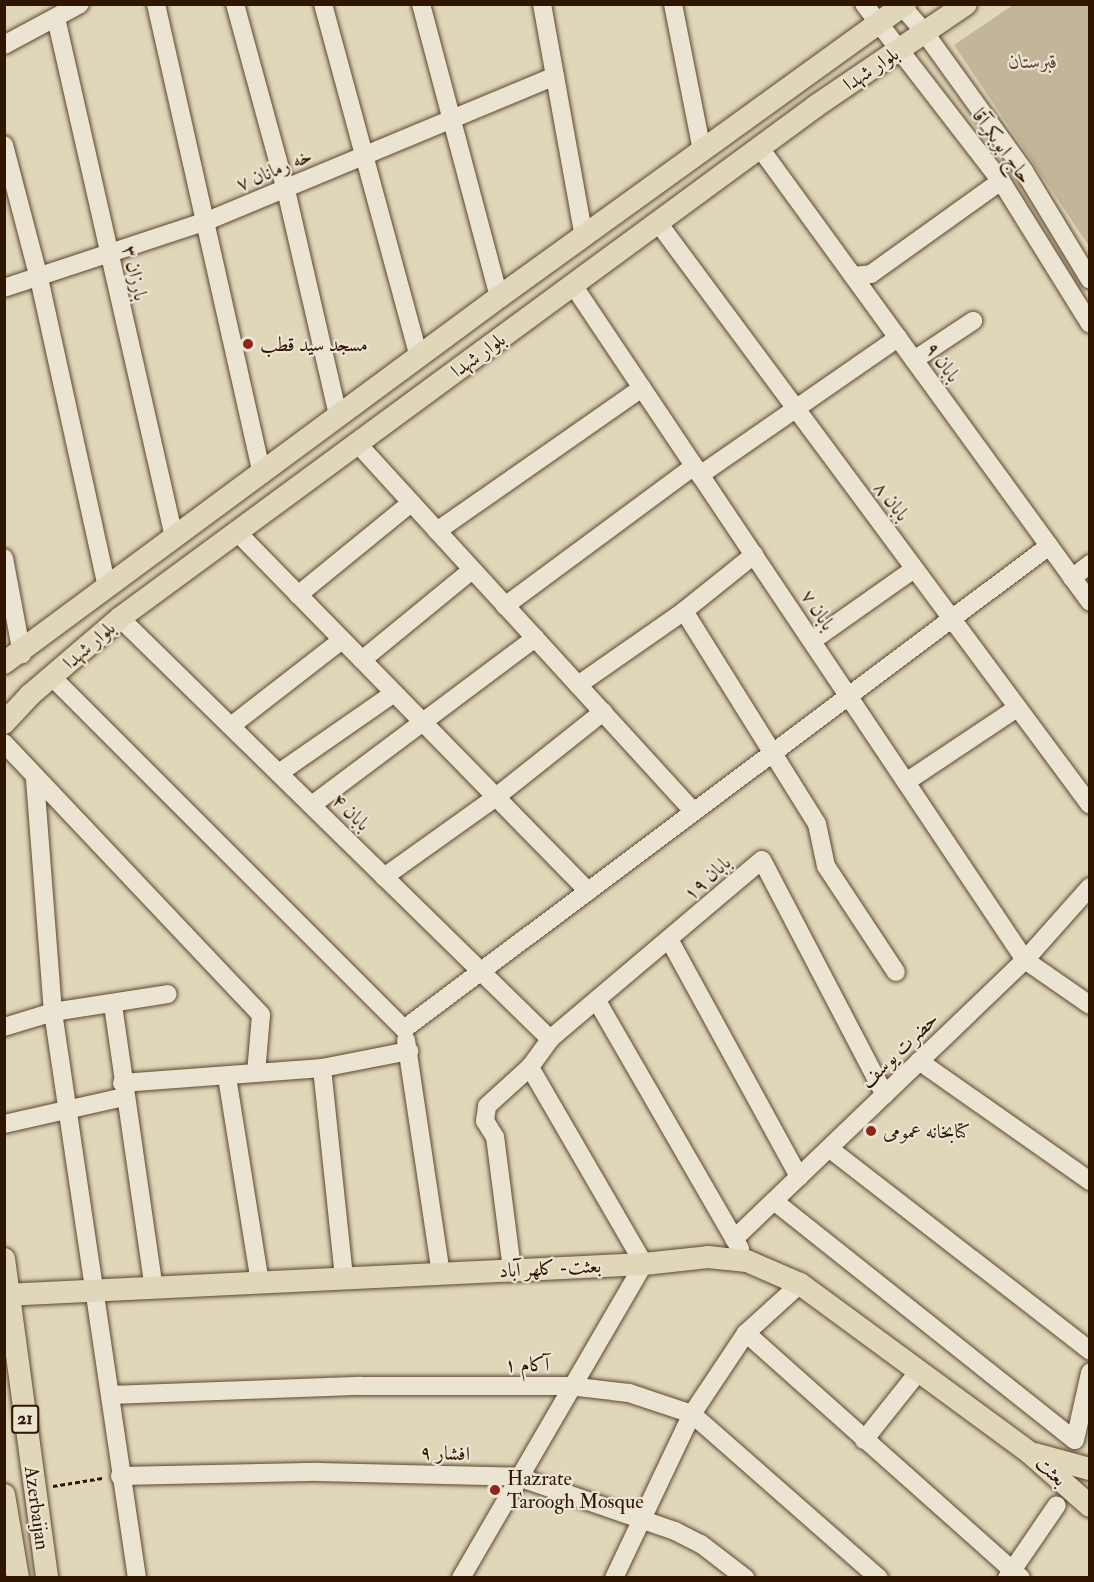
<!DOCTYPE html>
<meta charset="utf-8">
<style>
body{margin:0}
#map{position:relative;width:1094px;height:1582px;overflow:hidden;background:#e0d6b9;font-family:"IM FELL Double Pica",Amiri,serif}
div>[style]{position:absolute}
.green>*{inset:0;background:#c2b59a}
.path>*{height:3px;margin-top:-1.5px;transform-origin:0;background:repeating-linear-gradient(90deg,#301600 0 4.5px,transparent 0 7.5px)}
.roads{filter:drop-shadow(0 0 2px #5c462e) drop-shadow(0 0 2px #5c462e)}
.minor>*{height:18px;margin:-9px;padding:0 9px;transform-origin:9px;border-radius:9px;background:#ebe4d2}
.major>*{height:22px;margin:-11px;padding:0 11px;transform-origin:11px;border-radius:11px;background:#e0d6b9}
.dots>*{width:16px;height:16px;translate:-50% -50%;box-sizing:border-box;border:3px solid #ebe4d2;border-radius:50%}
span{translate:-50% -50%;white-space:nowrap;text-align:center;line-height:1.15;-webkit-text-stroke:4.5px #ebe4d2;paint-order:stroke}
.shield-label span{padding:2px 4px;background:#ebe4d2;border:2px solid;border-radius:4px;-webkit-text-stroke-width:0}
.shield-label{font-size:18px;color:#301600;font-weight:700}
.park-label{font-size:20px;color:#5c462e;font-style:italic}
.street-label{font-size:20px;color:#301600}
.poi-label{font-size:20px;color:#301600}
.left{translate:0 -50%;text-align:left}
.frame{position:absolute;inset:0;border:6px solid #301600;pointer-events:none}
</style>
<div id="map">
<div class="green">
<div style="clip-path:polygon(1013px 5px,1089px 5px,1089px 246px,954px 45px)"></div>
</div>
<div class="path">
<div style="left:53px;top:1486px;width:50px;rotate:-9.3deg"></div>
</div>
<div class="roads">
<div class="minor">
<div style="left:156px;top:4px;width:482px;rotate:77.3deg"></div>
<div style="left:235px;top:4px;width:193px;rotate:74.7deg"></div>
<div style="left:286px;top:190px;width:231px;rotate:77deg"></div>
<div style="left:323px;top:4px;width:367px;rotate:74.8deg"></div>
<div style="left:421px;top:4px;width:303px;rotate:75.1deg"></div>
<div style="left:542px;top:4px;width:237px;rotate:79.8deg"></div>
<div style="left:673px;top:4px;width:150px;rotate:78.8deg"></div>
<div style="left:864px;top:4px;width:224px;rotate:52.3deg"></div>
<div style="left:1001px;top:181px;width:168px;rotate:58.1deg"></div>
<div style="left:900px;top:4px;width:38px;rotate:49deg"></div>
<div style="left:925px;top:33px;width:170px;rotate:54.3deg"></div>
<div style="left:1024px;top:171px;width:127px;rotate:58.8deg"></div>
<div style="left:56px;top:18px;width:532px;rotate:77.19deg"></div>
<div style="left:4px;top:45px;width:86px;rotate:-28.3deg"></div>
<div style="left:4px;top:145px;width:138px;rotate:75.3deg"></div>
<div style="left:39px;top:278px;width:317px;rotate:77.6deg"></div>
<div style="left:760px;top:148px;width:561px;rotate:53.99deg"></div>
<div style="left:659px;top:224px;width:723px;rotate:53.43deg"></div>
<div style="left:853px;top:276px;width:18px;rotate:-6deg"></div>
<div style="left:871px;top:274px;width:160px;rotate:-35.6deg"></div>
<div style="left:573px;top:285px;width:812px;rotate:56.19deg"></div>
<div style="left:1025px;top:960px;width:79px;rotate:34.7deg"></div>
<div style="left:4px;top:288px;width:214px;rotate:-18.3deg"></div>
<div style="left:207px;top:221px;width:377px;rotate:-22.6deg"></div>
<div style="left:914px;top:360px;width:71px;rotate:-33.5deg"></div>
<div style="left:357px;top:443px;width:498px;rotate:47.6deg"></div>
<div style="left:700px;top:475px;width:241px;rotate:-34.7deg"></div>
<div style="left:437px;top:531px;width:250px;rotate:-34.9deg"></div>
<div style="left:238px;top:533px;width:501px;rotate:45.65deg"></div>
<div style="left:4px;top:558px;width:98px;rotate:79.4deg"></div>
<div style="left:1072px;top:578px;width:23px;rotate:-38deg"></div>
<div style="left:298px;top:595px;width:146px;rotate:-39.2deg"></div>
<div style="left:505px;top:606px;width:235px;rotate:-36.5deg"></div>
<div style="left:684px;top:611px;width:251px;rotate:58deg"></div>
<div style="left:817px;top:824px;width:43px;rotate:77.9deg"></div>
<div style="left:826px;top:866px;width:127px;rotate:56.6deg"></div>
<div style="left:120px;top:618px;width:602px;rotate:44.39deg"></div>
<div style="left:812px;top:641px;width:125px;rotate:-35.2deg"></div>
<div style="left:362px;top:660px;width:142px;rotate:-39.3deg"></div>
<div style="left:52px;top:677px;width:498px;rotate:45deg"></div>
<div style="left:578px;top:685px;width:129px;rotate:-34.9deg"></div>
<div style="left:684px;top:611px;width:90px;rotate:-38.7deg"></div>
<div style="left:231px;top:726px;width:140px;rotate:-37.8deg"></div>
<div style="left:4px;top:743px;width:374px;rotate:46.6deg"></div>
<div style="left:261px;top:1015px;width:58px;rotate:94.9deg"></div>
<div style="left:279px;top:773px;width:140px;rotate:-34.8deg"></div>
<div style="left:35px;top:779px;width:234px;rotate:85.6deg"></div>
<div style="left:53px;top:1012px;width:572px;rotate:81.56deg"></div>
<div style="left:906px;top:782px;width:133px;rotate:-33.7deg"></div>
<div style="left:312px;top:805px;width:279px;rotate:-36.8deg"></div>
<div style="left:384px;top:877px;width:138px;rotate:-35.5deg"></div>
<div style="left:496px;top:797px;width:137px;rotate:-38.5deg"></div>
<div style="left:670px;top:941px;width:269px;rotate:61.3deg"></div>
<div style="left:597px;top:1001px;width:286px;rotate:60deg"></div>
<div style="left:113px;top:1005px;width:286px;rotate:81.8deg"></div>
<div style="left:4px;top:1027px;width:51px;rotate:-17deg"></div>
<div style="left:53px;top:1012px;width:116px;rotate:-8.9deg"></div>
<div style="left:404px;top:1029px;width:806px;rotate:-36.83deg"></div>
<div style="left:406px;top:1040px;width:237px;rotate:81.5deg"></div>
<div style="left:919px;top:1061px;width:209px;rotate:35.1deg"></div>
<div style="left:322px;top:1068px;width:209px;rotate:84deg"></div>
<div style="left:227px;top:1077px;width:208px;rotate:80.9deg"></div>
<div style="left:122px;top:1083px;width:201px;rotate:-4.3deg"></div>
<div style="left:322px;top:1068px;width:89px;rotate:-11.1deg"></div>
<div style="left:4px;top:1124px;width:123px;rotate:-12.7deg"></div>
<div style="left:830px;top:1149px;width:329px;rotate:37.8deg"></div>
<div style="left:774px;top:1201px;width:384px;rotate:38.5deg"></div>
<div style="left:1075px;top:1440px;width:69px;rotate:-77.4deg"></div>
<div style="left:734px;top:1239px;width:403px;rotate:-43.8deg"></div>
<div style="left:1025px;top:960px;width:98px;rotate:-48.3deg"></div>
<div style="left:512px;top:1269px;width:133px;rotate:-97.3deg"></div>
<div style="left:495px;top:1137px;width:19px;rotate:-122deg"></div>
<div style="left:485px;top:1121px;width:15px;rotate:-82deg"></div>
<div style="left:487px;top:1106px;width:58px;rotate:-42.2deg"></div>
<div style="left:530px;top:1067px;width:34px;rotate:-54deg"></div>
<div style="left:550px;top:1039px;width:277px;rotate:-40.2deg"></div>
<div style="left:762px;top:860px;width:265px;rotate:62.4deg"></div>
<div style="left:746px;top:1333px;width:368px;rotate:41.7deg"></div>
<div style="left:110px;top:1395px;width:251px;rotate:-2.1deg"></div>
<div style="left:361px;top:1386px;width:208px"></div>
<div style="left:569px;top:1386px;width:60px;rotate:6.7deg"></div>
<div style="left:629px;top:1393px;width:66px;rotate:18.4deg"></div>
<div style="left:692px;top:1414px;width:249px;rotate:41.3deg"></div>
<div style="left:864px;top:1440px;width:88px;rotate:-51.4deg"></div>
<div style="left:120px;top:1476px;width:199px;rotate:-1.2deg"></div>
<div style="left:319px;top:1472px;width:199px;rotate:1.4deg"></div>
<div style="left:518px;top:1477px;width:166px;rotate:19deg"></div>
<div style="left:675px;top:1531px;width:29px;rotate:27deg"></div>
<div style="left:701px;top:1544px;width:56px;rotate:37.7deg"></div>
<div style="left:461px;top:1578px;width:363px;rotate:-59.8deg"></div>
<div style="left:644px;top:1264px;width:228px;rotate:-120.1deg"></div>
<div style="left:614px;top:1578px;width:182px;rotate:-64.6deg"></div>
<div style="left:692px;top:1414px;width:97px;rotate:-56.3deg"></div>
<div style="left:746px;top:1333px;width:73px;rotate:-42.2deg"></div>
<div style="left:1007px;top:1578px;width:88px;rotate:-55.6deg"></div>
</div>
<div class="major">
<div style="left:4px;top:663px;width:616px;rotate:-36.48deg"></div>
<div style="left:499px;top:297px;width:501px;rotate:-35.82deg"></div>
<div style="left:4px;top:723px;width:38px;rotate:-47deg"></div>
<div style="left:30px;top:695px;width:118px;rotate:-40.5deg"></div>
<div style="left:120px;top:618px;width:864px;rotate:-36.34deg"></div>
<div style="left:816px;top:106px;width:181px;rotate:-34.2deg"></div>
<div style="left:4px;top:1259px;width:322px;rotate:82.3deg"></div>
<div style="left:4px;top:1295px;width:641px;rotate:-2.77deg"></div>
<div style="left:644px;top:1264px;width:64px;rotate:-6.2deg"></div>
<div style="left:708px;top:1257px;width:39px;rotate:6deg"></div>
<div style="left:747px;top:1261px;width:58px;rotate:23.5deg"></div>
<div style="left:800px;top:1284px;width:285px;rotate:36.3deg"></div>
<div style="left:1030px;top:1453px;width:80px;rotate:41.5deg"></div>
<div style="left:1035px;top:1454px;width:57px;rotate:15.3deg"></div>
<div style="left:4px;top:1495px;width:84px;rotate:80.4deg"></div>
</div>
</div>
<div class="dots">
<div style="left:248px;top:344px;background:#8f2418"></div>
<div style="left:871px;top:1131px;background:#8f2418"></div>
<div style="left:495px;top:1490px;background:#8f2418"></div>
</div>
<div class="shield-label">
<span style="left:25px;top:1419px">21</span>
</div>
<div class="park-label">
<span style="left:1033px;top:61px">قبرستان</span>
</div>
<div class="street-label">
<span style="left:871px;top:69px;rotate:-34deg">بلوار شهدا</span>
<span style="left:1002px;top:146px;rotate:54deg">حاج ابوبکر آقا</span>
<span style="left:274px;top:170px;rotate:-23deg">خه رمانان ۷</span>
<span style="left:135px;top:273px;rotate:77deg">بارزان ۳</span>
<span style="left:478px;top:355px;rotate:-36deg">بلوار شهدا</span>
<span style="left:943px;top:362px;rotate:54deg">بابان ۹</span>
<span style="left:892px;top:501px;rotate:53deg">بابان ۸</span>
<span style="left:818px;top:610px;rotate:56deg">بابان ۷</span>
<span style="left:89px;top:645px;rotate:-41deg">بلوار شهدا</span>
<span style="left:351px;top:812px;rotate:44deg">بابان ۴</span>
<span style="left:707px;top:878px;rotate:-42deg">بابان ۱۹</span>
<span style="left:899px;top:1050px;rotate:-44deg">حضرت یوسف</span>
<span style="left:550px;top:1268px;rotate:-3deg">بعثت- کلهر آباد</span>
<span style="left:527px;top:1364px">آکام ۱</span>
<span style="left:445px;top:1453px;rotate:2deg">افشار ۹</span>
<span style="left:1051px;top:1471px;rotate:42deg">بعثت</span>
<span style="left:37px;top:1508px;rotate:82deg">Azerbaijan</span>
</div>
<div class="poi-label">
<span class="left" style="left:260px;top:344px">مسجد سید قطب</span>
<span class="left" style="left:883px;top:1131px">کتابخانه عمومی</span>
<span class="left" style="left:507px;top:1490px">Hazrate<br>Taroogh Mosque</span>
</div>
<div class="frame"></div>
</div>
